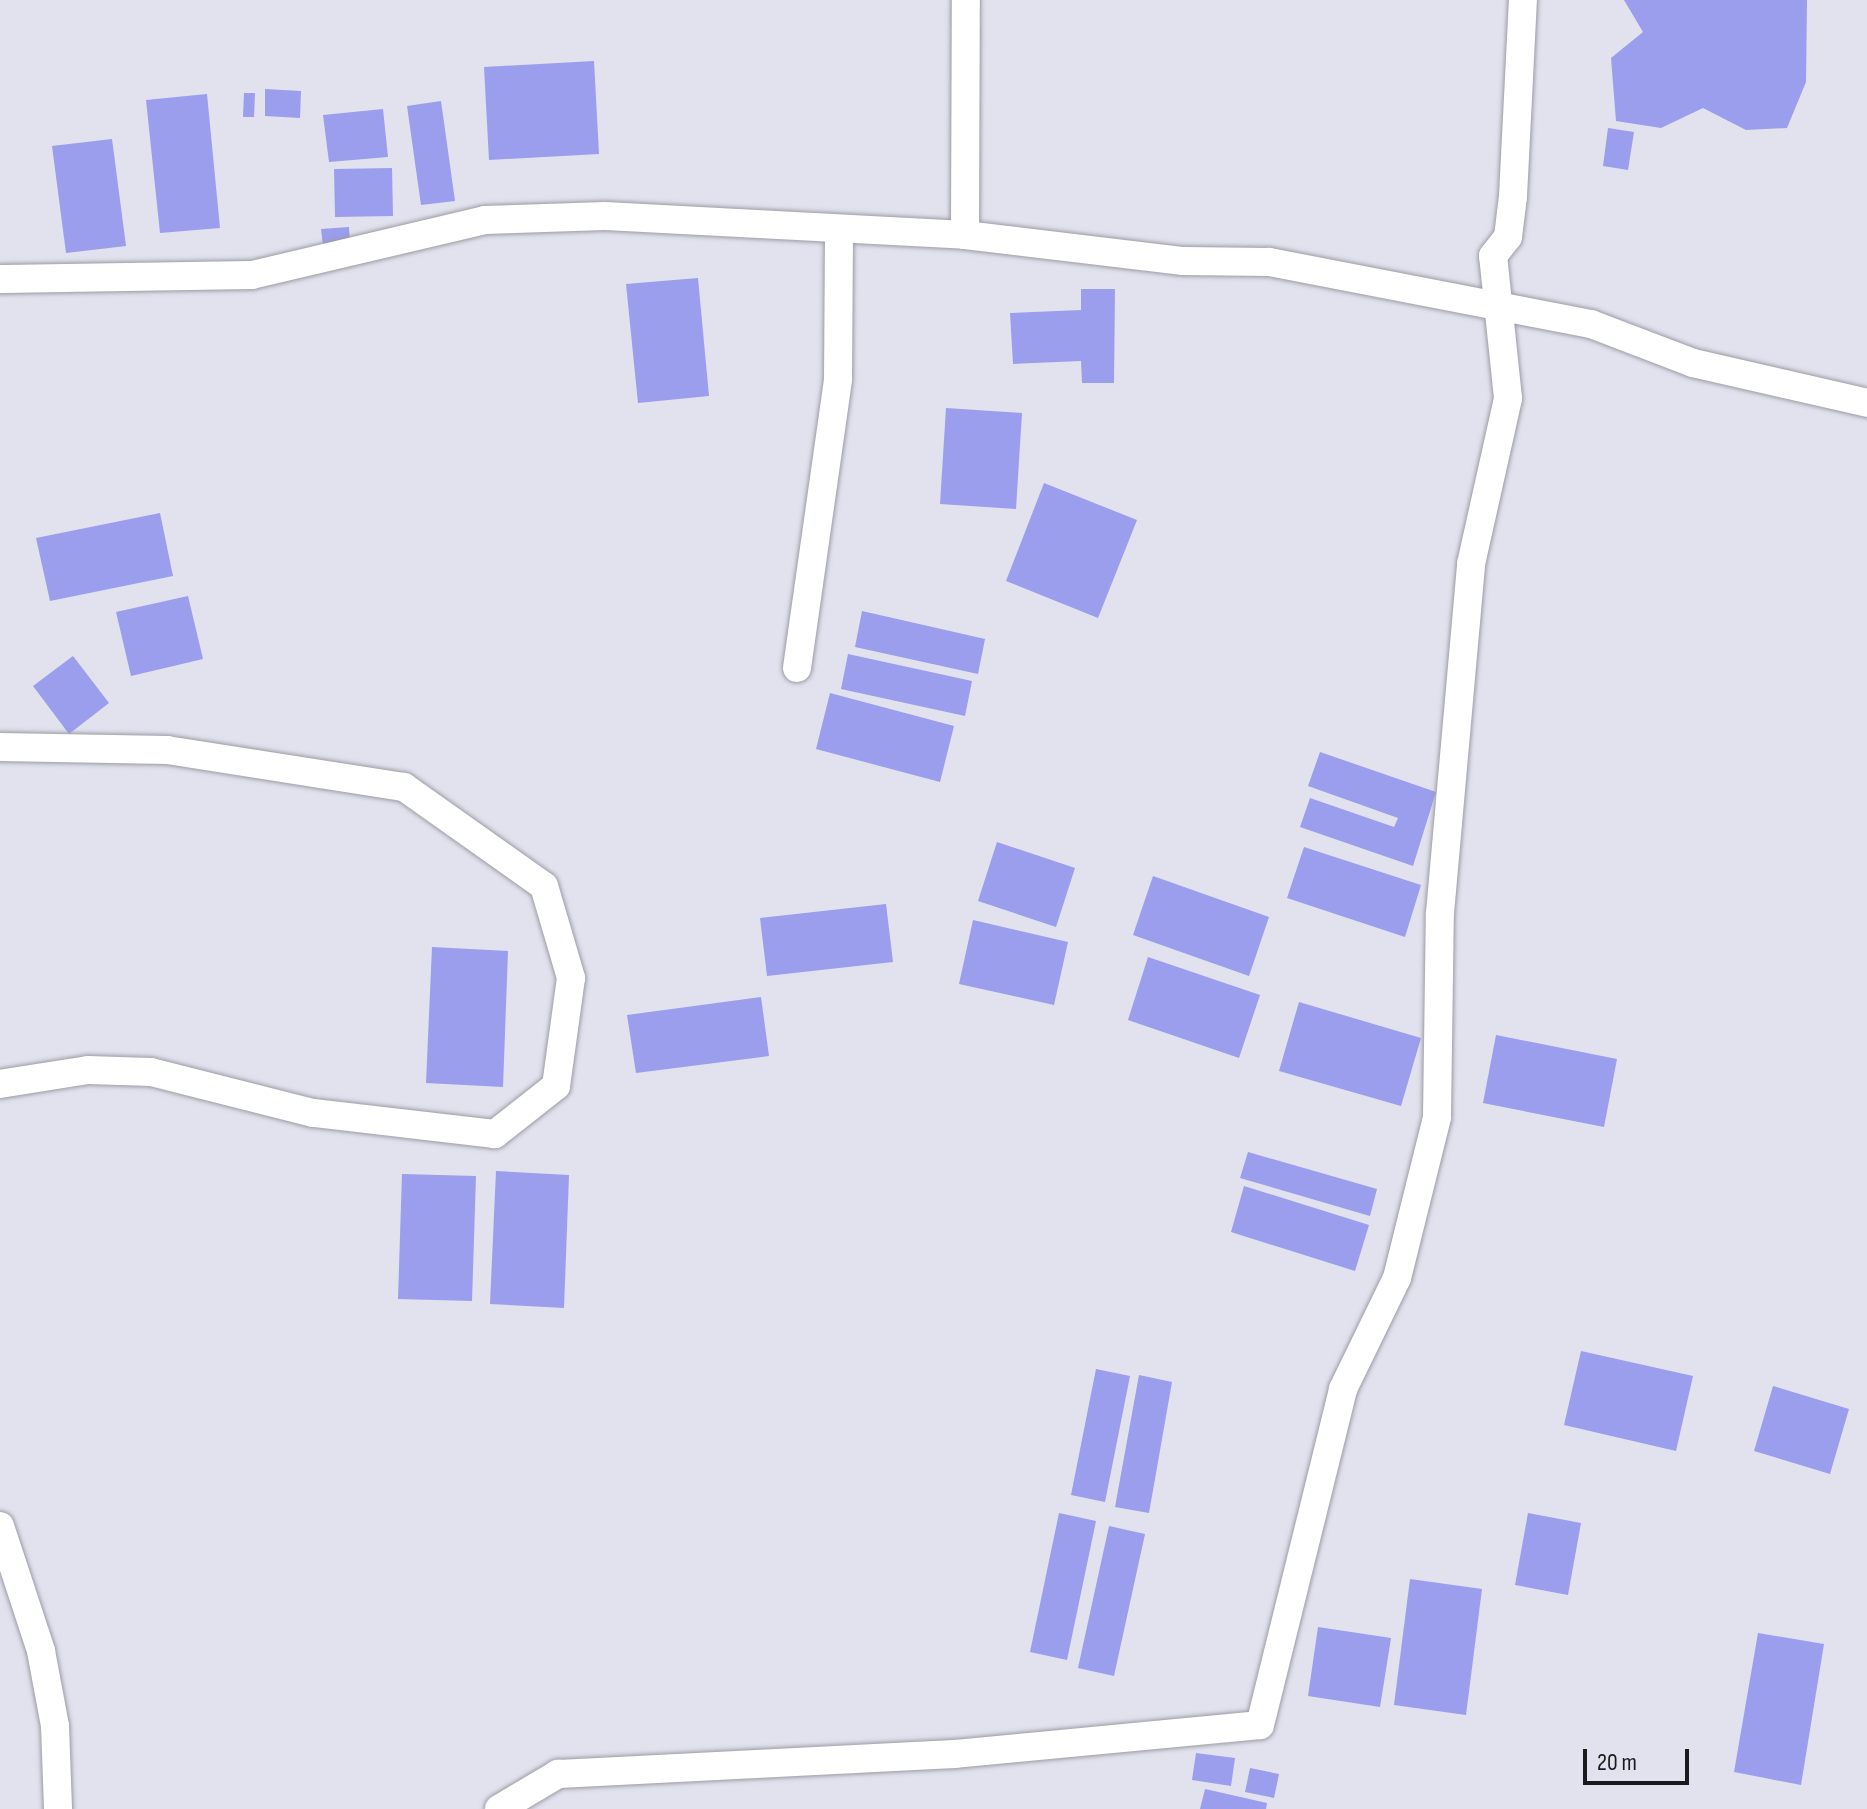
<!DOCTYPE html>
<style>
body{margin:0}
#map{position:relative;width:1867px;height:1809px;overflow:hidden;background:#e1e2ed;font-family:"Sofia Sans Condensed",sans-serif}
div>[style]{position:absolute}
.building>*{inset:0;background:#9b9ded}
.roads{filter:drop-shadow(0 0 2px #9b9ca6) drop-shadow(0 0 2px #9b9ca6)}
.minor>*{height:28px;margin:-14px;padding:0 14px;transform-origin:14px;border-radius:14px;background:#fff}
span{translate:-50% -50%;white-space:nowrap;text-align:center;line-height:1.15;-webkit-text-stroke:7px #e1e2ed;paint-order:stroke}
.scale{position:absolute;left:1583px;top:1749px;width:106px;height:36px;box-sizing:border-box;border:4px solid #1a1a1e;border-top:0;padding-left:10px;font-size:24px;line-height:28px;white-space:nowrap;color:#1a1a1e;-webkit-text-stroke:6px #e1e2ed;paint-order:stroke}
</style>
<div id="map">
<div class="building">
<div style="clip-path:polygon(1624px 0,1807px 0,1806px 82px,1787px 128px,1746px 130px,1703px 108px,1661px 128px,1616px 121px,1611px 58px,1643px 32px)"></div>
<div style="clip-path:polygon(594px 61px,599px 154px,489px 160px,484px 67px)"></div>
<div style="clip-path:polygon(265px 89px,301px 91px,300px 118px,265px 116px)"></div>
<div style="clip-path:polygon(244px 93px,255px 93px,254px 117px,243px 117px)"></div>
<div style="clip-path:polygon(207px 94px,220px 228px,160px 233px,146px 100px)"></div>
<div style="clip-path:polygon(441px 101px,455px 201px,421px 205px,407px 106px)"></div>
<div style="clip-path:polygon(383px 109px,388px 157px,329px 162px,323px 115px)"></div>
<div style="clip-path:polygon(1608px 128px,1634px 132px,1628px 170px,1603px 166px)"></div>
<div style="clip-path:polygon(112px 139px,126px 246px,66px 253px,52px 146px)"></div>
<div style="clip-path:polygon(392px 168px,393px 216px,335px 217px,334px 169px)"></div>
<div style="clip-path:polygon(349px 227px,350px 244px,323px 246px,321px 229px)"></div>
<div style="clip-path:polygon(698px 278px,709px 396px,638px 403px,626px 284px)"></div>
<div style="clip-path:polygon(1081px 289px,1115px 289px,1114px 383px,1082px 383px,1081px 361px,1013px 364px,1010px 313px,1081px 310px)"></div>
<div style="clip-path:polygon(946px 408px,1022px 413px,1016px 509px,940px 504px)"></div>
<div style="clip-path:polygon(1044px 483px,1137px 520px,1098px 618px,1006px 581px)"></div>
<div style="clip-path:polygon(160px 513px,173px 576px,50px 601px,36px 538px)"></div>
<div style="clip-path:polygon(188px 596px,203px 659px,131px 676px,116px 612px)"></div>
<div style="clip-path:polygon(862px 611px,985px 639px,978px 674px,855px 647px)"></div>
<div style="clip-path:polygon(848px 654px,972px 681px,965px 716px,841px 689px)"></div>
<div style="clip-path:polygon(73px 656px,109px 703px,69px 734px,33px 686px)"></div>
<div style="clip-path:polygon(830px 693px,954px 726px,940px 782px,816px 749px)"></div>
<div style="clip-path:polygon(1320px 752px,1436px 792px,1413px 866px,1300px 827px,1310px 798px,1394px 827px,1398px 818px,1308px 786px)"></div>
<div style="clip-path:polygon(997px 842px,1075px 868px,1056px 927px,978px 901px)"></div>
<div style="clip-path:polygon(1304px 847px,1421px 885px,1405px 937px,1287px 898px)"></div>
<div style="clip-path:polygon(1153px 876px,1269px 917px,1249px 976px,1133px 935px)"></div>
<div style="clip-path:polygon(886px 904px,893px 962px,767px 976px,760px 918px)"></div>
<div style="clip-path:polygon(973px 920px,1068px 942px,1054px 1005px,959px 984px)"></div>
<div style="clip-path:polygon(432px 947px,508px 951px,503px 1087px,426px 1083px)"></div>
<div style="clip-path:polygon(1148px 957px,1260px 995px,1239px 1058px,1128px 1020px)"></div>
<div style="clip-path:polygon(761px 997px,769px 1056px,636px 1073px,627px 1015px)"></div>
<div style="clip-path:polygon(1299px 1002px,1421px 1038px,1401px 1106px,1279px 1071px)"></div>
<div style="clip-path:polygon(1496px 1035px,1617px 1059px,1604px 1127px,1483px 1103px)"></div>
<div style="clip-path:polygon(1248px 1152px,1377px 1189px,1370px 1216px,1240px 1178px)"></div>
<div style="clip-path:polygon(496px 1171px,569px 1175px,564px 1308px,490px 1304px)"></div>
<div style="clip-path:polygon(402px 1174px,476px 1176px,472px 1301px,398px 1299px)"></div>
<div style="clip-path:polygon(1244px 1186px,1369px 1225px,1355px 1271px,1231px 1232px)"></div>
<div style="clip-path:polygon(1581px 1351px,1693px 1376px,1676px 1451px,1564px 1425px)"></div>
<div style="clip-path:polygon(1096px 1369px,1130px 1376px,1105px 1502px,1071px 1495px)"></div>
<div style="clip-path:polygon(1139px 1375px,1172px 1382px,1149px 1513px,1115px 1507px)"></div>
<div style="clip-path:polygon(1773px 1386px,1849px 1409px,1830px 1474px,1754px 1451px)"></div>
<div style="clip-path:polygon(1059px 1513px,1096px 1521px,1067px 1660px,1030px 1652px)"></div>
<div style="clip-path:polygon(1528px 1513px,1581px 1523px,1568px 1595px,1515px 1585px)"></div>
<div style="clip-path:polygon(1109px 1526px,1145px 1534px,1114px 1676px,1078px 1668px)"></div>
<div style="clip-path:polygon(1410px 1579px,1482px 1589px,1466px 1715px,1394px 1705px)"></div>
<div style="clip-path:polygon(1318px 1627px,1391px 1638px,1380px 1707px,1308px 1696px)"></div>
<div style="clip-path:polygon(1758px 1633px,1824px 1644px,1801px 1785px,1734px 1772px)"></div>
<div style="clip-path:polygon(1196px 1753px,1235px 1758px,1231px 1786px,1192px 1780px)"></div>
<div style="clip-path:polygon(1250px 1768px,1279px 1774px,1274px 1798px,1245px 1792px)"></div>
<div style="clip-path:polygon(1205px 1789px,1267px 1803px,1266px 1809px,1200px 1809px)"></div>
</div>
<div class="roads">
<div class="minor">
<div style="left:965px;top:235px;width:235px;rotate:-89.8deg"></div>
<div style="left:0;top:279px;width:252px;rotate:-0.9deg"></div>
<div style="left:252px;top:275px;width:239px;rotate:-13.3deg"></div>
<div style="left:485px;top:220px;width:120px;rotate:-1.9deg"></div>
<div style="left:605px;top:216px;width:361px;rotate:3deg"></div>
<div style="left:965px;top:235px;width:220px;rotate:6.8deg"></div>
<div style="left:1183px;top:261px;width:86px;rotate:0.7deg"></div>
<div style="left:1269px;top:262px;width:328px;rotate:10.9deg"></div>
<div style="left:1591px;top:324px;width:109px;rotate:20.9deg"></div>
<div style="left:1693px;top:363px;width:179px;rotate:12.9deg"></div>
<div style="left:797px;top:668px;width:292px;rotate:-81.9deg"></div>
<div style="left:838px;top:379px;width:147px;rotate:-89.6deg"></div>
<div style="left:0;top:747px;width:167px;rotate:1deg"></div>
<div style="left:167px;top:750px;width:240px;rotate:8.9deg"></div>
<div style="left:404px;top:787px;width:171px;rotate:35.3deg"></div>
<div style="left:544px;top:886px;width:96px;rotate:73.6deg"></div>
<div style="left:571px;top:978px;width:109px;rotate:97.9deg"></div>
<div style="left:556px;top:1086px;width:78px;rotate:141.8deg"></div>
<div style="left:495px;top:1134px;width:183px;rotate:-173.4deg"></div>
<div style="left:313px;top:1113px;width:167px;rotate:-165.8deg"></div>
<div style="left:151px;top:1072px;width:63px;rotate:-178.2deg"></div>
<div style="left:88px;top:1070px;width:89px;rotate:171deg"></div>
<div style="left:0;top:1526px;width:132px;rotate:71.8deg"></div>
<div style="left:41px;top:1651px;width:76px;rotate:79.4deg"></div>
<div style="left:55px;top:1726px;width:83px;rotate:87.9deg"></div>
<div style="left:499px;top:1809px;width:69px;rotate:-30.7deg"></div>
<div style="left:558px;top:1774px;width:397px;rotate:-2.9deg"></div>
<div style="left:954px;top:1754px;width:307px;rotate:-5.4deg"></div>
<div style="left:1260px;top:1725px;width:346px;rotate:-76.1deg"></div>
<div style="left:1343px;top:1389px;width:123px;rotate:-64.1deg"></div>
<div style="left:1397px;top:1278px;width:166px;rotate:-76deg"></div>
<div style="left:1437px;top:1117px;width:204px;rotate:-89.2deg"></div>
<div style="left:1440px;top:913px;width:350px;rotate:-84.9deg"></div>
<div style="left:1471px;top:564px;width:170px;rotate:-77.4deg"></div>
<div style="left:1508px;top:398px;width:143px;rotate:-96deg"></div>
<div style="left:1493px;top:256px;width:24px;rotate:-52deg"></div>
<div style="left:1508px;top:237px;width:41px;rotate:-83deg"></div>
<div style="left:1513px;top:196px;width:196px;rotate:-87.1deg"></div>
</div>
</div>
<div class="scale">20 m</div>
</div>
